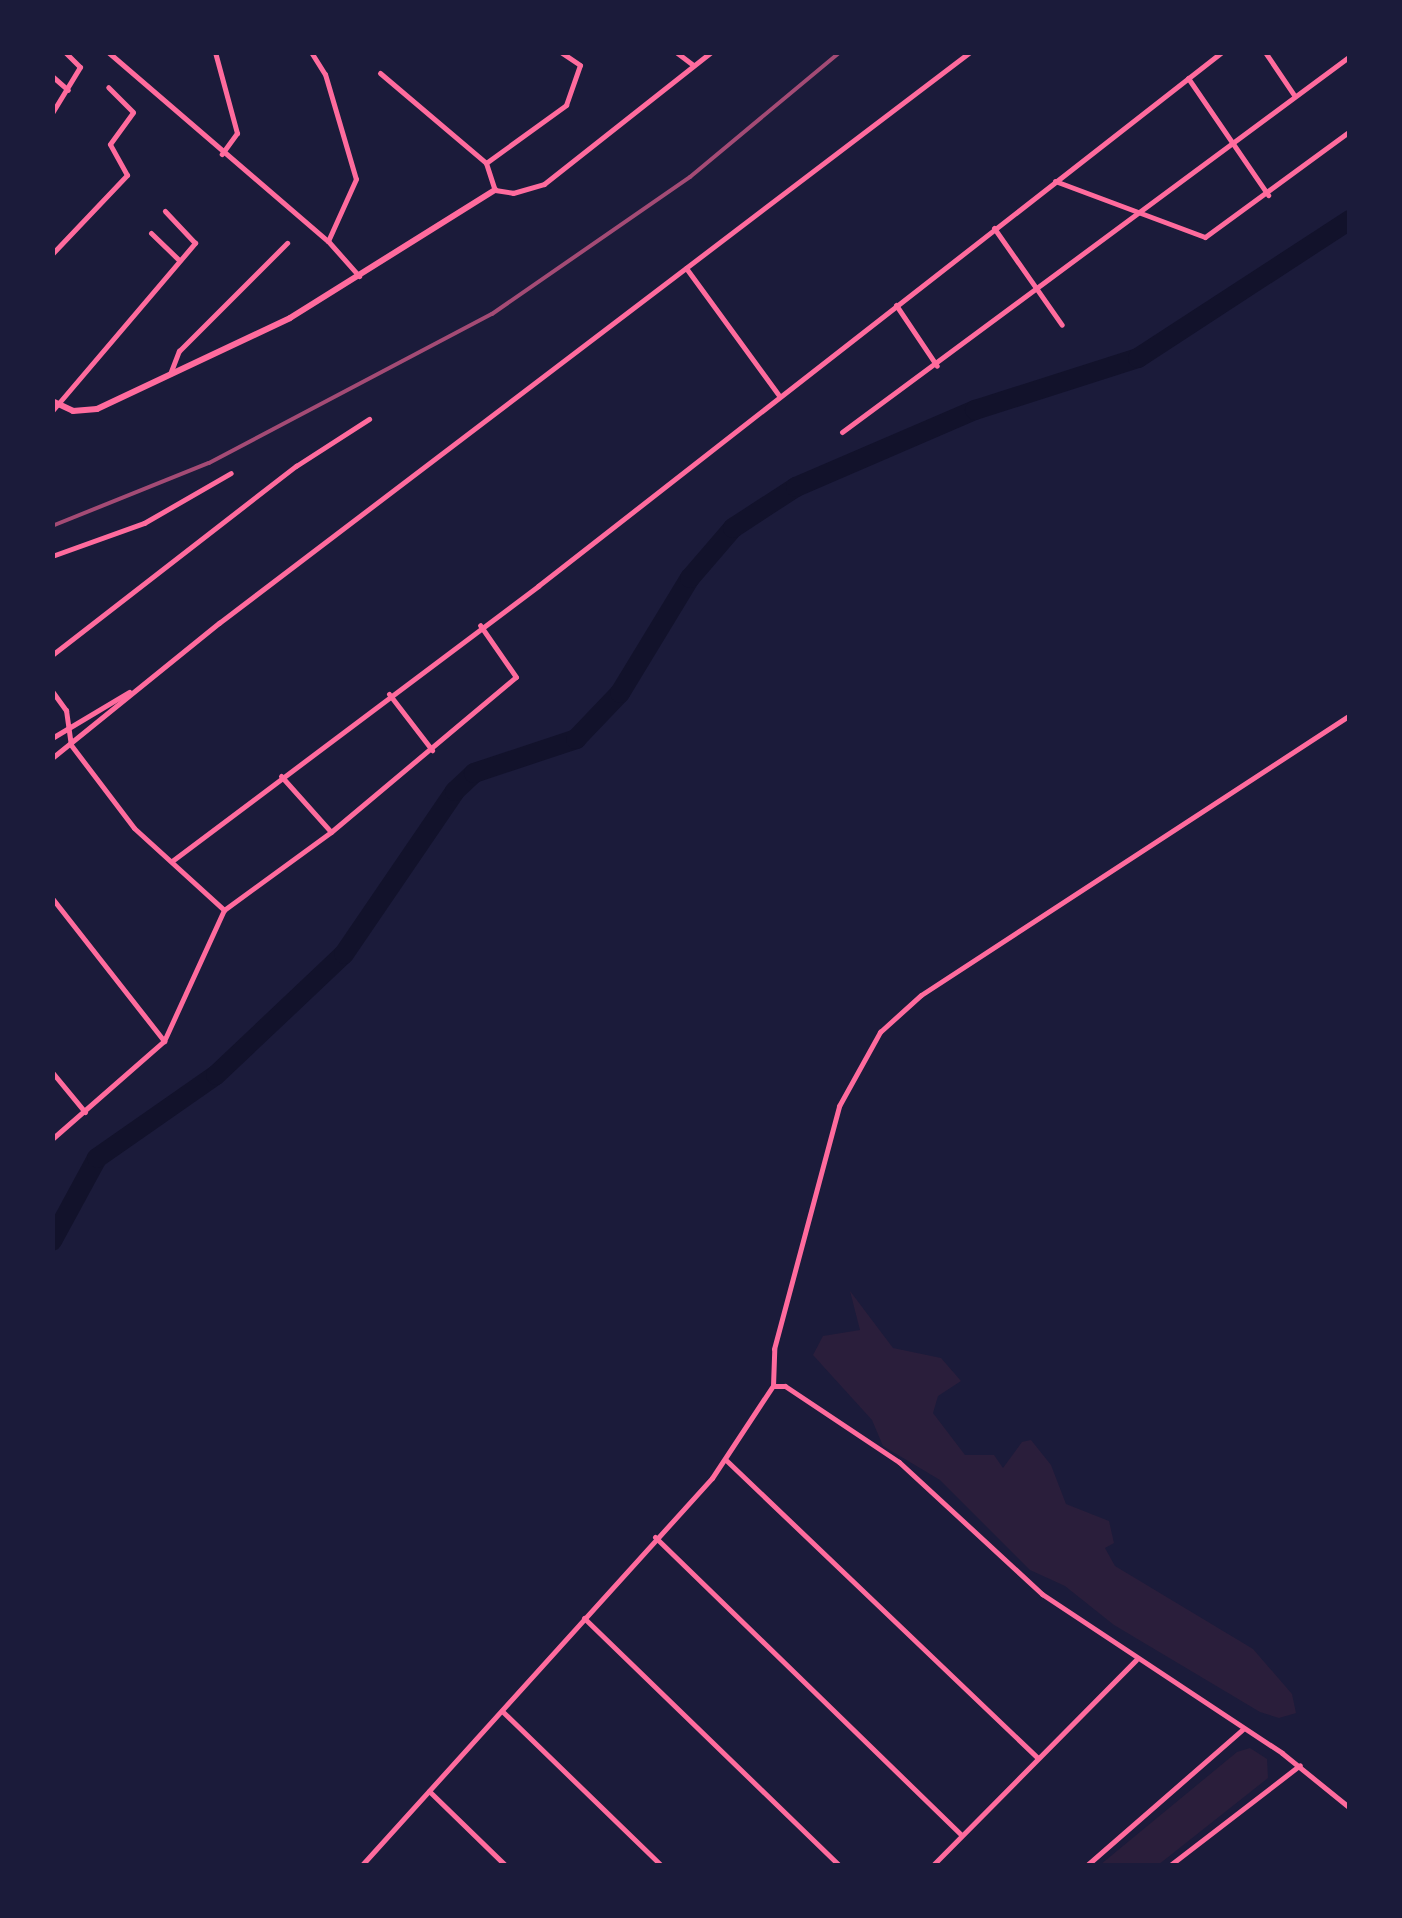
<!DOCTYPE html>
<style>
body{margin:0}
#map{position:relative;width:1402px;height:1918px;overflow:hidden;background:#1b1b3a;font-family:Karla,sans-serif}
div>[style]{position:absolute}
.green>*{inset:0;background:#2a1e3b}
.river>*{height:20px;margin:-10px;padding:0 10px;transform-origin:10px;border-radius:10px;background:#12122b}
.minor>*{height:5px;margin:-2.5px;padding:0 2.5px;transform-origin:2.5px;border-radius:2.5px;background:#ff6b9d}
.tertiary>*{height:6px;margin:-3px;padding:0 3px;transform-origin:3px;border-radius:3px;background:#ff6b9d}
.rail>*{height:4px;margin:-2px;padding:0 2px;transform-origin:2px;border-radius:2px;background:#a44b75}
span{translate:-50% -50%;white-space:nowrap;text-align:center;line-height:1.15;-webkit-text-stroke:10px #1b1b3a;paint-order:stroke}
.frame{position:absolute;inset:0;border:55px solid #1b1b3a;pointer-events:none}
</style>
<div id="map">
<div class="green">
<div style="clip-path:polygon(850px 1291px,893px 1348px,941px 1358px,961px 1381px,938px 1396px,933px 1413px,965px 1455px,994px 1455px,1003px 1468px,1022px 1442px,1031px 1440px,1051px 1465px,1066px 1504px,1109px 1521px,1114px 1543px,1105px 1548px,1115px 1566px,1253px 1649px,1292px 1694px,1296px 1713px,1279px 1718px,1260px 1712px,1114px 1625px,1065px 1586px,1030px 1570px,940px 1480px,883px 1446px,872px 1420px,813px 1355px,823px 1336px,860px 1330px)"></div>
<div style="clip-path:polygon(1250px 1748px,1267px 1759px,1268px 1778px,1158px 1865px,1100px 1865px,1237px 1752px)"></div>
</div>
<div class="river">
<div style="left:52px;top:1241px;width:94px;rotate:-61.5deg"></div>
<div style="left:97px;top:1158px;width:145px;rotate:-34.9deg"></div>
<div style="left:216px;top:1075px;width:176px;rotate:-43.4deg"></div>
<div style="left:344px;top:954px;width:197px;rotate:-55.7deg"></div>
<div style="left:455px;top:791px;width:26px;rotate:-43deg"></div>
<div style="left:474px;top:773px;width:108px;rotate:-18.4deg"></div>
<div style="left:576px;top:739px;width:64px;rotate:-46.3deg"></div>
<div style="left:620px;top:693px;width:135px;rotate:-58.7deg"></div>
<div style="left:690px;top:578px;width:66px;rotate:-49.3deg"></div>
<div style="left:733px;top:528px;width:75px;rotate:-33.1deg"></div>
<div style="left:796px;top:487px;width:195px;rotate:-23.3deg"></div>
<div style="left:975px;top:410px;width:171px;rotate:-17.7deg"></div>
<div style="left:1138px;top:358px;width:253px;rotate:-33.1deg"></div>
</div>
<div class="minor">
<div style="left:108px;top:52px;width:290px;rotate:40.7deg"></div>
<div style="left:328px;top:241px;width:47px;rotate:48.5deg"></div>
<div style="left:215px;top:52px;width:84px;rotate:74.8deg"></div>
<div style="left:237px;top:133px;width:26px;rotate:126deg"></div>
<div style="left:311px;top:52px;width:26px;rotate:58deg"></div>
<div style="left:325px;top:74px;width:109px;rotate:73.6deg"></div>
<div style="left:356px;top:179px;width:68px;rotate:114.3deg"></div>
<div style="left:676px;top:52px;width:21px;rotate:37deg"></div>
<div style="left:1265px;top:52px;width:52px;rotate:56deg"></div>
<div style="left:380px;top:73px;width:139px;rotate:40.3deg"></div>
<div style="left:486px;top:163px;width:28px;rotate:72deg"></div>
<div style="left:495px;top:190px;width:18px;rotate:9deg"></div>
<div style="left:513px;top:193px;width:32px;rotate:-16deg"></div>
<div style="left:544px;top:184px;width:213px;rotate:-38.3deg"></div>
<div style="left:52px;top:76px;width:21px;rotate:41deg"></div>
<div style="left:1188px;top:78px;width:142px;rotate:55.6deg"></div>
<div style="left:52px;top:113px;width:54px;rotate:-58.7deg"></div>
<div style="left:80px;top:67px;width:21px;rotate:-135deg"></div>
<div style="left:486px;top:163px;width:99px;rotate:-35.9deg"></div>
<div style="left:566px;top:105px;width:42px;rotate:-70.7deg"></div>
<div style="left:580px;top:65px;width:23px;rotate:-146deg"></div>
<div style="left:1055px;top:181px;width:160px;rotate:20.5deg"></div>
<div style="left:1205px;top:237px;width:180px;rotate:-36.2deg"></div>
<div style="left:994px;top:228px;width:118px;rotate:55deg"></div>
<div style="left:151px;top:233px;width:39px;rotate:44deg"></div>
<div style="left:52px;top:254px;width:109px;rotate:-46.5deg"></div>
<div style="left:127px;top:175px;width:35px;rotate:-119deg"></div>
<div style="left:110px;top:144px;width:39px;rotate:-54deg"></div>
<div style="left:133px;top:112px;width:35px;rotate:-135deg"></div>
<div style="left:686px;top:268px;width:156px;rotate:53.9deg"></div>
<div style="left:896px;top:305px;width:73px;rotate:56.1deg"></div>
<div style="left:170px;top:374px;width:25px;rotate:-69deg"></div>
<div style="left:179px;top:351px;width:153px;rotate:-45deg"></div>
<div style="left:52px;top:411px;width:221px;rotate:-49.6deg"></div>
<div style="left:195px;top:243px;width:44px;rotate:-133.2deg"></div>
<div style="left:842px;top:432px;width:632px;rotate:-36.51deg"></div>
<div style="left:52px;top:556px;width:98px;rotate:-19.7deg"></div>
<div style="left:144px;top:523px;width:100px;rotate:-29.9deg"></div>
<div style="left:52px;top:655px;width:309px;rotate:-37.8deg"></div>
<div style="left:296px;top:466px;width:87px;rotate:-32.8deg"></div>
<div style="left:52px;top:691px;width:24px;rotate:54deg"></div>
<div style="left:66px;top:710px;width:35px;rotate:82deg"></div>
<div style="left:71px;top:745px;width:104px;rotate:52.8deg"></div>
<div style="left:134px;top:828px;width:122px;rotate:42.3deg"></div>
<div style="left:389px;top:694px;width:71px;rotate:52.5deg"></div>
<div style="left:52px;top:738px;width:90px;rotate:-30.9deg"></div>
<div style="left:52px;top:758px;width:215px;rotate:-39deg"></div>
<div style="left:219px;top:623px;width:943px;rotate:-37.25deg"></div>
<div style="left:281px;top:776px;width:75px;rotate:48.2deg"></div>
<div style="left:172px;top:861px;width:458px;rotate:-36.9deg"></div>
<div style="left:538px;top:586px;width:868px;rotate:-37.98deg"></div>
<div style="left:52px;top:898px;width:182px;rotate:51.9deg"></div>
<div style="left:52px;top:1072px;width:52px;rotate:50.5deg"></div>
<div style="left:52px;top:1139px;width:149px;rotate:-41.2deg"></div>
<div style="left:164px;top:1041px;width:144px;rotate:-65.4deg"></div>
<div style="left:224px;top:910px;width:132px;rotate:-36.1deg"></div>
<div style="left:331px;top:832px;width:241px;rotate:-40deg"></div>
<div style="left:516px;top:677px;width:63px;rotate:-124.7deg"></div>
<div style="left:773px;top:1386px;width:37px;rotate:-88deg"></div>
<div style="left:774px;top:1349px;width:252px;rotate:-75deg"></div>
<div style="left:839px;top:1106px;width:85px;rotate:-61deg"></div>
<div style="left:880px;top:1032px;width:55px;rotate:-42.1deg"></div>
<div style="left:921px;top:995px;width:512px;rotate:-33.13deg"></div>
<div style="left:773px;top:1386px;width:12px"></div>
<div style="left:785px;top:1386px;width:137px;rotate:33.7deg"></div>
<div style="left:899px;top:1462px;width:195px;rotate:42.7deg"></div>
<div style="left:1042px;top:1594px;width:288px;rotate:33.5deg"></div>
<div style="left:1282px;top:1753px;width:87px;rotate:39deg"></div>
<div style="left:727px;top:1461px;width:429px;rotate:43.7deg"></div>
<div style="left:655px;top:1537px;width:426px;rotate:44.2deg"></div>
<div style="left:584px;top:1618px;width:356px;rotate:44.1deg"></div>
<div style="left:502px;top:1711px;width:223px;rotate:44.1deg"></div>
<div style="left:429px;top:1791px;width:107px;rotate:44.2deg"></div>
<div style="left:361px;top:1866px;width:523px;rotate:-47.87deg"></div>
<div style="left:712px;top:1478px;width:109px;rotate:-56.6deg"></div>
<div style="left:932px;top:1866px;width:290px;rotate:-45.3deg"></div>
<div style="left:1086px;top:1866px;width:207px;rotate:-41.1deg"></div>
<div style="left:1169px;top:1866px;width:165px;rotate:-37.6deg"></div>
<div style="left:1347px;top:1866px;width:4px;rotate:-34deg"></div>
</div>
<div class="tertiary">
<div style="left:52px;top:401px;width:23px;rotate:25deg"></div>
<div style="left:73px;top:411px;width:24px;rotate:-5deg"></div>
<div style="left:97px;top:409px;width:213px;rotate:-25.2deg"></div>
<div style="left:290px;top:318px;width:242px;rotate:-32deg"></div>
</div>
<div class="rail">
<div style="left:52px;top:526px;width:169px;rotate:-21.9deg"></div>
<div style="left:209px;top:463px;width:320px;rotate:-27.8deg"></div>
<div style="left:492px;top:314px;width:241px;rotate:-34.7deg"></div>
<div style="left:690px;top:177px;width:195px;rotate:-39.8deg"></div>
</div>
<div class="frame"></div>
</div>
